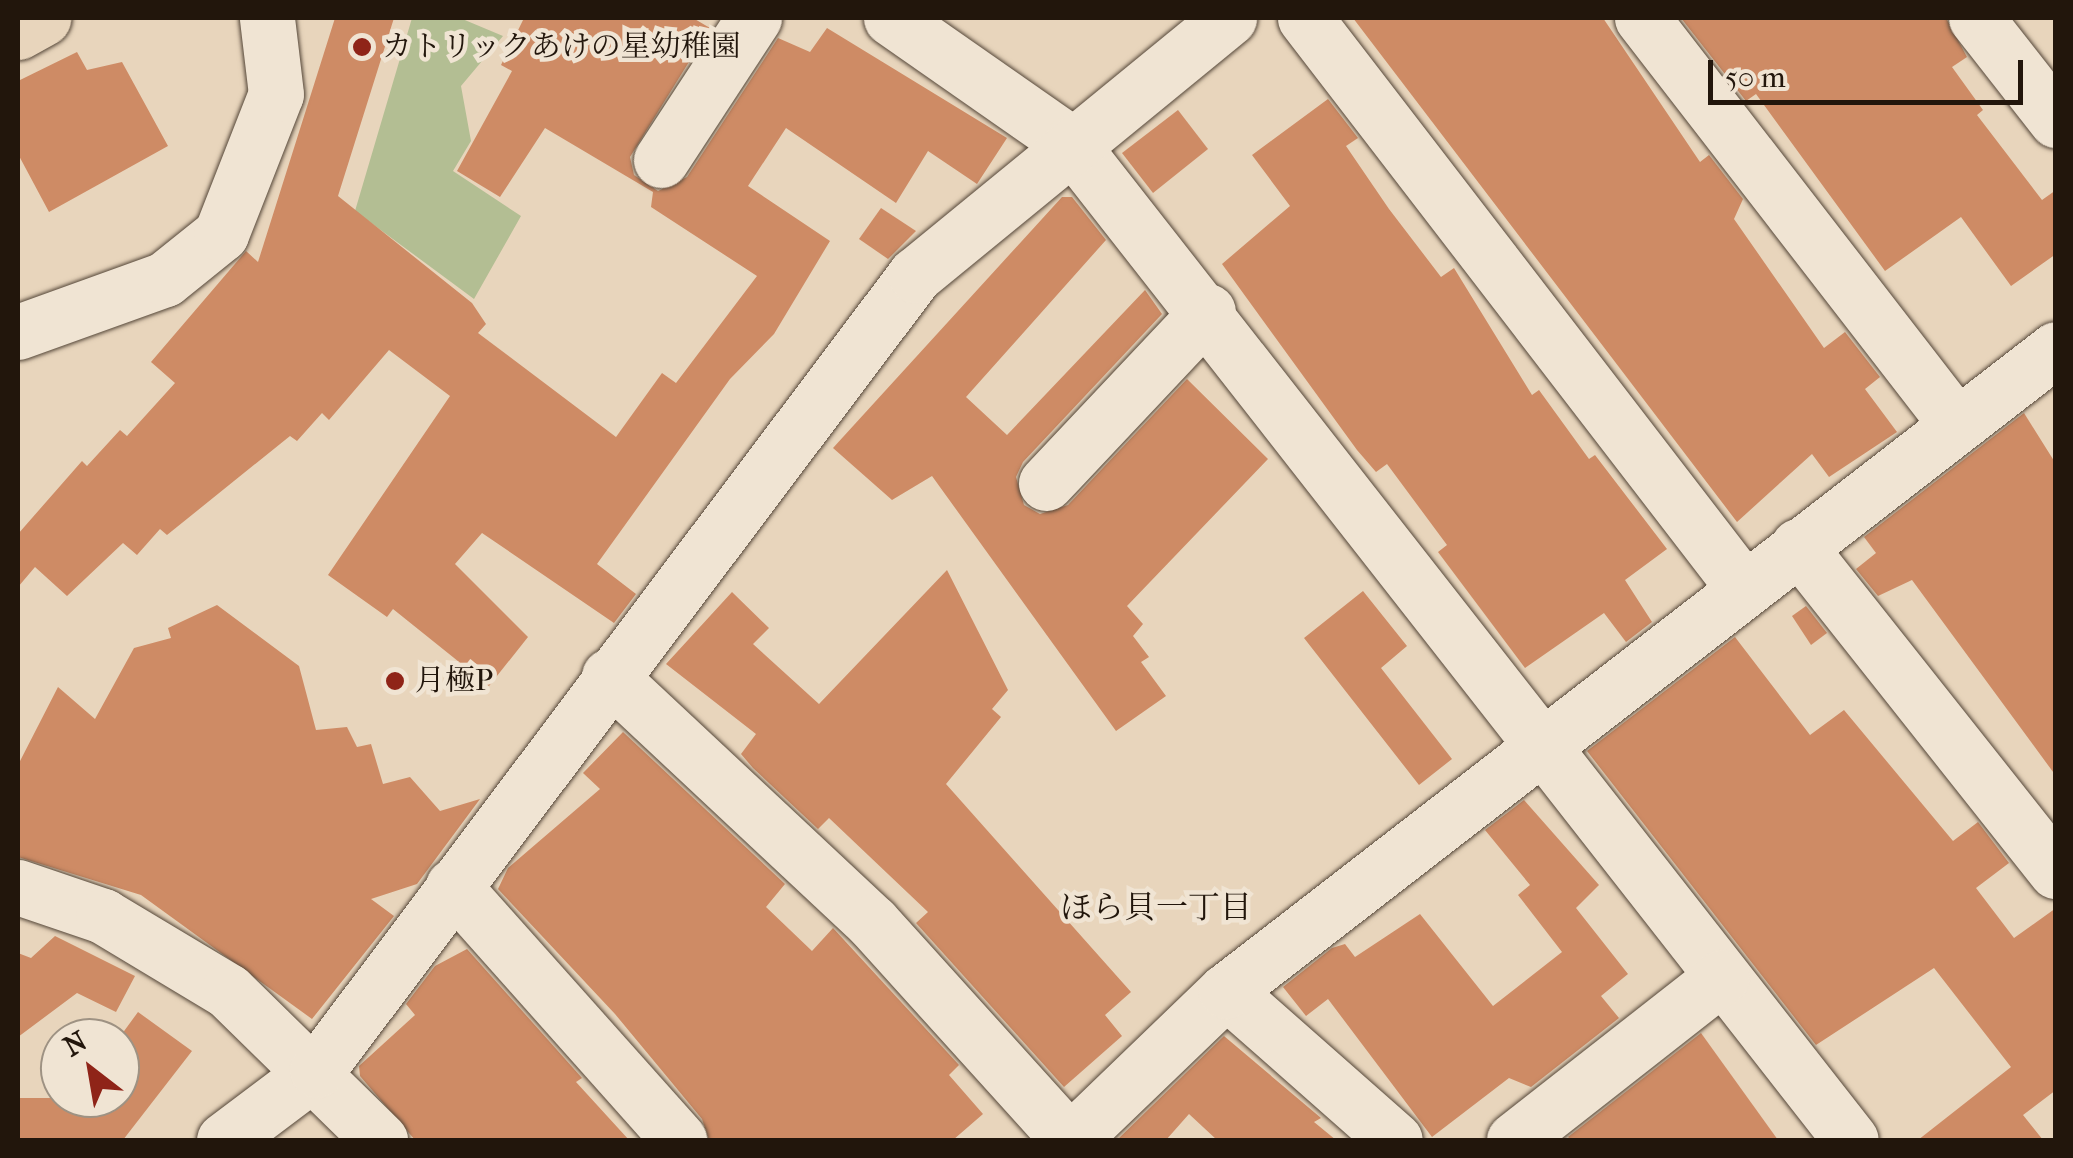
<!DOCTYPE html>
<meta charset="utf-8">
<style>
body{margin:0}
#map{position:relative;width:2073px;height:1158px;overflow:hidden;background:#e8d5bc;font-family:"IM FELL French Canon","Noto Serif JP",serif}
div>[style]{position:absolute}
.green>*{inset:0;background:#b3be93}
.building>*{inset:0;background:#ce8b65}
.roads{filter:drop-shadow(0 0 2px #544638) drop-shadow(0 0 2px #544638)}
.minor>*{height:55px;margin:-27.5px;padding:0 27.5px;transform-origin:27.5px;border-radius:27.5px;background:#f0e4d3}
.major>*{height:55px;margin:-27.5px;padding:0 27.5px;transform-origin:27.5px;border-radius:27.5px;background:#e8d5bc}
.dots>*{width:28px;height:28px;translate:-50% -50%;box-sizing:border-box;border:5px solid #f0e4d3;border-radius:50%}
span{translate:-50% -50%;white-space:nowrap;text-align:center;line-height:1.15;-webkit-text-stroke:9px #f0e4d3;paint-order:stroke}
.poi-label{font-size:30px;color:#22160c}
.left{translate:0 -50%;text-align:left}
.neighbourhood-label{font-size:32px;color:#22160c}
.frame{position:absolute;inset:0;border:20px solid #22160c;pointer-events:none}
.north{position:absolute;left:40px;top:1018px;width:100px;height:100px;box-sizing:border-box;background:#f0e4d3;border:2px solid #9e9283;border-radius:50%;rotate:329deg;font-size:28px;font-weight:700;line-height:40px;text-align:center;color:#22160c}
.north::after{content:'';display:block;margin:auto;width:35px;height:45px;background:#8f2418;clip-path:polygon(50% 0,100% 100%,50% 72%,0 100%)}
.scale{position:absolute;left:1708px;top:60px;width:315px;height:45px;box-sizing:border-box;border:5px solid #22160c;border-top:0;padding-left:12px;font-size:30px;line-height:35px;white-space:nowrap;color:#22160c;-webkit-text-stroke:8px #f0e4d3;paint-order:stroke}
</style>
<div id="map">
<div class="green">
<div style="clip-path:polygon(412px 18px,460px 18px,503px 36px,461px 86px,471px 141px,453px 171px,521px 216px,474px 299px,355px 211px)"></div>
</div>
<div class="building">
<div style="clip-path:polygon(335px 18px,394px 18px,338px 196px,472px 303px,486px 324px,478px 333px,616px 437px,662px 373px,676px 383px,757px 276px,651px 207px,653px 192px,545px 128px,500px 197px,457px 171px,512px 71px,501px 65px,524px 18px,693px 18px,710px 28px,630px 157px,634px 175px,658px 191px,687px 177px,778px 38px,810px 52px,827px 28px,1007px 138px,977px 184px,928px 151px,896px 203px,786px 128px,748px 186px,830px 241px,774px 334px,730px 379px,597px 564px,636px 594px,614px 623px,482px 533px,455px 564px,528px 637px,489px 686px,393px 609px,387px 617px,328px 575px,450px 396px,389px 350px,329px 420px,322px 413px,297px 441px,290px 436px,167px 535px,160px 529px,137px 555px,123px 543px,67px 596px,35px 567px,18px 587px,18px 534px,82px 461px,87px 466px,120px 430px,127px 436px,175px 383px,151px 362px,246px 251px,258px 262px)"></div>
<div style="clip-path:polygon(1353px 18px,1603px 18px,1700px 162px,1709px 155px,1743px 199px,1734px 219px,1824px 348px,1845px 332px,1880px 377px,1865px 389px,1897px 432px,1829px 477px,1812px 454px,1737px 522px)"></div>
<div style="clip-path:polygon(1681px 18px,1946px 18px,1967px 57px,1952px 67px,1983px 110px,1977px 115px,2042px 200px,2056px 190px,2056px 254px,2011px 286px,1961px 217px,1885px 271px,1756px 94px,1746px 101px)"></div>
<div style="clip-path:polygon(77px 52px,87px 70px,122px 62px,168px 146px,49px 212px,18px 154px,18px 81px)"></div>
<div style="clip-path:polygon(1328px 99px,1358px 138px,1346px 146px,1389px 209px,1441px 277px,1454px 268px,1532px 395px,1539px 390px,1589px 459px,1595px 455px,1667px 549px,1625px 580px,1652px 622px,1626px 642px,1604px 613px,1525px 668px,1438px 552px,1447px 545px,1387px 464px,1376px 472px,1357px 450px,1222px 264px,1290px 206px,1252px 155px)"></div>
<div style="clip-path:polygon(1178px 110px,1208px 149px,1153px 193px,1122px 153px)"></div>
<div style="clip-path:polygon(1062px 197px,1072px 197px,1106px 240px,966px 397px,1007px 435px,1145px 290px,1162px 314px,1023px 462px,1016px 477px,1024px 505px,1040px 514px,1068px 505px,1187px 379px,1268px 459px,1127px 606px,1143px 624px,1133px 636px,1149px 657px,1141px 662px,1166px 696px,1116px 731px,932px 476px,892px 500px,833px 448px)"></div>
<div style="clip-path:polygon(881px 208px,916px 231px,888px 259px,859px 239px)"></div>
<div style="clip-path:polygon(2024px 413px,2056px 464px,2056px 776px,1912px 580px,1878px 596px,1856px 569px,1876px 553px,1864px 537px)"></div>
<div style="clip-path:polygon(947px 570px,1008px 690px,992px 709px,1001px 717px,946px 784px,1131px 992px,1105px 1015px,1122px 1036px,1064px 1087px,916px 923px,928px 912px,829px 818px,818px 829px,753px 768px,741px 754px,756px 734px,666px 664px,732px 592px,769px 628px,753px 644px,819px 704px)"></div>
<div style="clip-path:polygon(1363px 591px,1407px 646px,1381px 668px,1452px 759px,1419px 785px,1304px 638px)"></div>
<div style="clip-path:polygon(217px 605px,299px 666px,316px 730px,347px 727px,357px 747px,371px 744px,383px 784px,410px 777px,440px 811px,480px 799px,417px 884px,371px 899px,394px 916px,312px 1019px,141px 895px,18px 857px,18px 765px,58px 687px,95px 719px,134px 648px,171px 638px,168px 628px)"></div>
<div style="clip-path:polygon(1806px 606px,1827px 633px,1811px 645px,1792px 616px)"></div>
<div style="clip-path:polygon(1735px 637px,1810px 735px,1844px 710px,1953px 841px,1978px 822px,2009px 863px,1976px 888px,2014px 938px,2056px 908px,2056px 1090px,2023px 1115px,2043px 1140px,1918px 1140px,2011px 1067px,1934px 968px,1816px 1045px,1587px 751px)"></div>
<div style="clip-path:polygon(623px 732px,785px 884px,766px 907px,812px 951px,833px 928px,959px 1065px,949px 1075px,983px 1114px,953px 1140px,709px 1140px,702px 1119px,615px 1014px,498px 889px,508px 868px,600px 789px,583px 773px)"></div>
<div style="clip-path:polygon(1524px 800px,1599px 885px,1576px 908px,1628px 974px,1601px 996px,1619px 1018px,1531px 1087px,1509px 1078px,1432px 1137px,1328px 999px,1306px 1016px,1283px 987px,1332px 948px,1345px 944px,1355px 957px,1420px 914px,1493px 1006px,1562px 952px,1518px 895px,1530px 885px,1485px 830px)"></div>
<div style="clip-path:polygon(55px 936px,135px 976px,116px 1012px,77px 993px,18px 1037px,18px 953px,31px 958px)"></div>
<div style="clip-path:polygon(467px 949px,582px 1078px,576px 1082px,629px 1140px,415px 1140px,360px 1076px,359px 1066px,415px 1015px,406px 1004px,435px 966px)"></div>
<div style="clip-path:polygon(138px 1012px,192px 1051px,123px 1140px,18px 1140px,18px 1098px,120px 1098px,119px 1038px)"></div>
<div style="clip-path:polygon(1701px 1033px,1778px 1140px,1571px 1140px,1568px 1137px)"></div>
<div style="clip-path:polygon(1224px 1036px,1321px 1118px,1314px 1122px,1336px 1140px,1217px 1140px,1189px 1114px,1166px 1140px,1117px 1140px)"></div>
</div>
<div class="roads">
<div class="minor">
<div style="left:891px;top:18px;width:218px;rotate:34.9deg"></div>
<div style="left:1070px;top:143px;width:1266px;rotate:51.93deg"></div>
<div style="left:1305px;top:18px;width:717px;rotate:52.43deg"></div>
<div style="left:1642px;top:18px;width:513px;rotate:52.28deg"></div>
<div style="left:1976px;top:18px;width:130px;rotate:51.9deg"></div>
<div style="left:661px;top:160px;width:170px;rotate:-56.8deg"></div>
<div style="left:18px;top:332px;width:156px;rotate:-19.8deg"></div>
<div style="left:165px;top:279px;width:72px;rotate:-38.8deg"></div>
<div style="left:221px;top:234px;width:150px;rotate:-68.6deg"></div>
<div style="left:276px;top:94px;width:77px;rotate:-96.8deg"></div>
<div style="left:1046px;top:483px;width:236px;rotate:-46.7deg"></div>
<div style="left:1798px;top:546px;width:415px;rotate:51.6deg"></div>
<div style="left:609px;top:676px;width:360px;rotate:43.1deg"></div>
<div style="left:872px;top:922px;width:294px;rotate:47.9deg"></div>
<div style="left:453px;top:886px;width:340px;rotate:48.3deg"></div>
<div style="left:18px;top:887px;width:90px;rotate:18.8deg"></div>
<div style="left:103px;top:916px;width:146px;rotate:31deg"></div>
<div style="left:228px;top:991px;width:213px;rotate:44.4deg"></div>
<div style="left:1226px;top:991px;width:225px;rotate:41.4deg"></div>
<div style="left:224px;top:1140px;width:116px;rotate:-37deg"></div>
<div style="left:317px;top:1070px;width:995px;rotate:-53.05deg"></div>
<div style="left:915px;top:275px;width:406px;rotate:-39.3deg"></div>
<div style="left:1071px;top:1140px;width:215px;rotate:-43.9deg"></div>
<div style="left:1226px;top:991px;width:1049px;rotate:-37.72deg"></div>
<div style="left:1514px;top:1140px;width:264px;rotate:-38.1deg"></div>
</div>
<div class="major">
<div style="left:18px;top:32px;width:29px;rotate:-29deg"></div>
</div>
</div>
<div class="dots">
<div style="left:362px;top:47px;background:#8f2418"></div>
<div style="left:395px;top:681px;background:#8f2418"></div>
</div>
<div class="poi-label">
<span class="left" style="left:382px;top:47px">カトリックあけの星幼稚園</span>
<span class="left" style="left:415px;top:681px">月極P</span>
</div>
<div class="neighbourhood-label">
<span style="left:1156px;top:908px">ほら貝一丁目</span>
</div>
<div class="frame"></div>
<div class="north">N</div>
<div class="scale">50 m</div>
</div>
